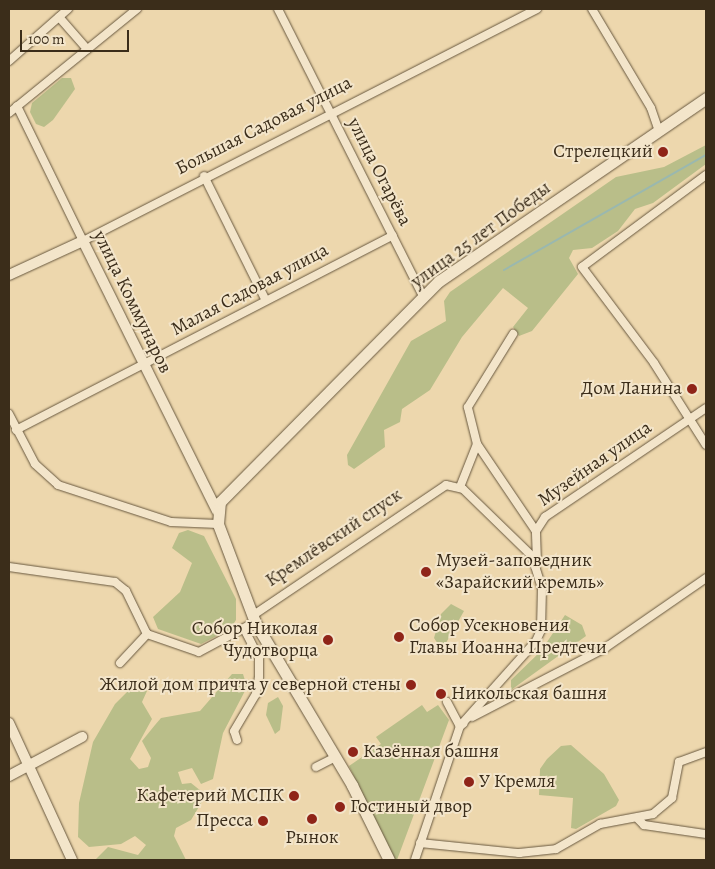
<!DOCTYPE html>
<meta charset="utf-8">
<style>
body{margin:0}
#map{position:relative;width:715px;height:869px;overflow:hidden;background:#edd7ad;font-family:Alegreya,serif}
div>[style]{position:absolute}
.green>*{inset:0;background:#b9be89}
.stream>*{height:2px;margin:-1px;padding:0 1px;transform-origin:1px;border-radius:1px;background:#9ab8af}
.roads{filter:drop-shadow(0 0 1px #68583f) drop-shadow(0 0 1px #68583f)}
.minor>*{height:8px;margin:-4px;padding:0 4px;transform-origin:4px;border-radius:4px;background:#f3e5ca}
.tertiary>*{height:10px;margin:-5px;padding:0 5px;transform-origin:5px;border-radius:5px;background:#f3e5ca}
.secondary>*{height:11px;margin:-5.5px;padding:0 5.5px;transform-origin:5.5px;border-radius:5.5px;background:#f3e5ca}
.dots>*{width:14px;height:14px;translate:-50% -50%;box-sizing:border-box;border:2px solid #f3e5ca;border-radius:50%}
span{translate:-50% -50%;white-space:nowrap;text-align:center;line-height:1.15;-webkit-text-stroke:4px #f3e5ca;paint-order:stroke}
.street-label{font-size:19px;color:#3b2d1a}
.poi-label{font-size:19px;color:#3b2d1a}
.right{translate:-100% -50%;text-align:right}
.left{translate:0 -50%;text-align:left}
.frame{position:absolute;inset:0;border:10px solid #3b2d1a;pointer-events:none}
.scale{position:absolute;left:20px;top:30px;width:109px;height:22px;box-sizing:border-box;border:2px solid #3b2d1a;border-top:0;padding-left:6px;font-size:15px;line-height:18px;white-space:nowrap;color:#3b2d1a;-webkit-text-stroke:4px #f3e5ca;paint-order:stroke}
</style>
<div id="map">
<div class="green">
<div style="clip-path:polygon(62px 78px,71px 78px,75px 89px,53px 120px,44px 127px,36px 124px,30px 112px,32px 103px)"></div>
<div style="clip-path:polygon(706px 145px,706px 164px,653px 203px,635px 209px,618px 231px,592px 248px,573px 250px,569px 258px,578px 274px,532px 331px,519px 336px,513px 327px,528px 308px,503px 288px,462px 337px,430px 390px,402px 409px,400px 422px,384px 430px,385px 447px,354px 469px,348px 465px,347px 455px,411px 341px,446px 321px,444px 301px,450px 292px,616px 177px,664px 167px)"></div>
<div style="clip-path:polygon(188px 530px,204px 536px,236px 599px,236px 620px,230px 629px,201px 644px,158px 629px,153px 617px,180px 592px,192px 563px,172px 548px,179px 533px)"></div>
<div style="clip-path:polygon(451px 604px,464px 611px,442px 650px,434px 638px,441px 614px)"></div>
<div style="clip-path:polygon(565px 615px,582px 625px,586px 636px,511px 690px,511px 680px,541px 651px)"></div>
<div style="clip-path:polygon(232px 674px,243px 674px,247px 687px,223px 733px,213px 779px,201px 784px,192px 768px,178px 772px,182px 784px,191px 783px,206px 795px,191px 820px,176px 828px,174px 836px,186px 860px,95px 860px,108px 847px,138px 855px,146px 845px,135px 836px,121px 844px,89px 847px,78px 837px,79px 803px,93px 742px,115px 704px,129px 690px,141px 686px,147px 691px,142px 702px,152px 719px,130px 759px,139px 769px,148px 767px,151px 758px,142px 741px,155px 725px,161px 718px,200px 711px)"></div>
<div style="clip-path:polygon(278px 697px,283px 706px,280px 730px,275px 734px,266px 715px,268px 703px)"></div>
<div style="clip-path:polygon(422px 705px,427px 712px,438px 705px,449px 720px,397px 860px,393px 860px,349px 766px,381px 744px,376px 737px)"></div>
<div style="clip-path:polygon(571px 745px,604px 774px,619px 800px,616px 806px,576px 829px,571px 828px,573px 798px,539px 795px,540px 769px,547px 759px,561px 746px)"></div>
</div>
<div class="stream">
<div style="left:504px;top:270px;width:232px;rotate:-29.7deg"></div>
</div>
<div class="roads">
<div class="minor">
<div style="left:278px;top:9px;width:322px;rotate:63.2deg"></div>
<div style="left:592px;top:9px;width:115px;rotate:59.2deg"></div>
<div style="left:651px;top:108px;width:24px;rotate:71deg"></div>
<div style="left:59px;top:17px;width:43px;rotate:48.8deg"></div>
<div style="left:9px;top:61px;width:79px;rotate:-41.4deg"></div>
<div style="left:17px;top:106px;width:150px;rotate:63.9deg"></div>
<div style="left:83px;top:241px;width:510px;rotate:-27.07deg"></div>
<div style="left:9px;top:113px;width:165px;rotate:-39.1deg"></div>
<div style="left:706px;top:175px;width:154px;rotate:143.4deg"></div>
<div style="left:582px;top:267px;width:120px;rotate:53.1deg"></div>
<div style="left:654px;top:363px;width:97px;rotate:57.6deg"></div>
<div style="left:204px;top:176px;width:137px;rotate:63.6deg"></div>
<div style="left:9px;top:414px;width:56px;rotate:62.5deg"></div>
<div style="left:35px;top:464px;width:31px;rotate:42deg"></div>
<div style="left:58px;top:485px;width:119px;rotate:18.1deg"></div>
<div style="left:171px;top:522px;width:47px;rotate:2.4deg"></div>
<div style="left:16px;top:430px;width:424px;rotate:-27.3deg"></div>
<div style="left:477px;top:444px;width:105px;rotate:55.9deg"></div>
<div style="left:460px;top:487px;width:46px;rotate:-68.4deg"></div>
<div style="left:477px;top:444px;width:38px;rotate:-104deg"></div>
<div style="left:468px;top:407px;width:86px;rotate:-58.3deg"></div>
<div style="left:537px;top:562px;width:31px;rotate:-92deg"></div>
<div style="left:536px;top:531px;width:17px;rotate:-57deg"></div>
<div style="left:545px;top:517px;width:194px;rotate:-34.1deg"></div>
<div style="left:9px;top:567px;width:107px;rotate:8.1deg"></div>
<div style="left:115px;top:582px;width:14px;rotate:39deg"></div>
<div style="left:126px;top:591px;width:48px;rotate:64deg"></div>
<div style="left:252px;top:616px;width:234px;rotate:-34deg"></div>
<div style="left:446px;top:485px;width:17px;rotate:13deg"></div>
<div style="left:463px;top:489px;width:96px;rotate:44.2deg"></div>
<div style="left:532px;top:556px;width:34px;rotate:73deg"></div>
<div style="left:542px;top:588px;width:42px;rotate:91.4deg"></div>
<div style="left:541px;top:630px;width:12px;rotate:114deg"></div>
<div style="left:536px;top:641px;width:114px;rotate:131.8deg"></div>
<div style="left:460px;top:726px;width:141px;rotate:108.6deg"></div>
<div style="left:147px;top:634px;width:55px;rotate:19.1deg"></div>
<div style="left:199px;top:652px;width:64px;rotate:-28.2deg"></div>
<div style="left:120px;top:663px;width:40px;rotate:-47deg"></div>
<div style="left:447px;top:702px;width:27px;rotate:62deg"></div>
<div style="left:460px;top:726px;width:4px;rotate:-34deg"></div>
<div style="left:472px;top:717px;width:150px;rotate:-27.4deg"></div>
<div style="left:605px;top:648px;width:123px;rotate:-34.7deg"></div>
<div style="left:237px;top:740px;width:9px;rotate:-108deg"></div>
<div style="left:234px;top:731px;width:43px;rotate:-59.3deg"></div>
<div style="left:256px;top:694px;width:17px;rotate:-80deg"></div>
<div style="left:259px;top:677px;width:19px;rotate:-90deg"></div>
<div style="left:259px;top:658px;width:33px;rotate:-117deg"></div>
<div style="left:316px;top:767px;width:22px;rotate:-27deg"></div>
<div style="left:637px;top:818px;width:10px;rotate:45deg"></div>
<div style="left:644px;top:825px;width:63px;rotate:8.3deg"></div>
<div style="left:420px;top:843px;width:100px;rotate:5.8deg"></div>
<div style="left:519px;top:853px;width:37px;rotate:-6deg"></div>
<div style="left:556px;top:849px;width:51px;rotate:-29.6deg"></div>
<div style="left:600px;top:824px;width:54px;rotate:-10.7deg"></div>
<div style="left:653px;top:814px;width:25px;rotate:-40deg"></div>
<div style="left:672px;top:798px;width:37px;rotate:-79deg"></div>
<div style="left:679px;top:762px;width:29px;rotate:-20deg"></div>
</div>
<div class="tertiary">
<div style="left:9px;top:275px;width:81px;rotate:-24.7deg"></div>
<div style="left:83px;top:241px;width:301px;rotate:63.6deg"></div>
<div style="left:9px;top:723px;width:151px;rotate:65.3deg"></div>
<div style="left:9px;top:776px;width:83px;rotate:-28.1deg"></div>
</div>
<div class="secondary">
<div style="left:389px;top:860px;width:84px;rotate:-116.3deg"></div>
<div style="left:352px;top:785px;width:190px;rotate:-120.8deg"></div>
<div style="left:255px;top:622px;width:105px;rotate:-110.7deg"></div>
<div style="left:218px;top:524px;width:22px;rotate:-85deg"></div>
<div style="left:220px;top:502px;width:311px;rotate:-45.3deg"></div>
<div style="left:439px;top:281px;width:324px;rotate:-34.4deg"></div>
</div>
</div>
<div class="dots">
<div style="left:663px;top:152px;background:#8f2418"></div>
<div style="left:692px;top:389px;background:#8f2418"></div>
<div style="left:426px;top:572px;background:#8f2418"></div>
<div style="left:399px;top:637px;background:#8f2418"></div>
<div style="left:328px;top:640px;background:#8f2418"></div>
<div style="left:411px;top:685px;background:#8f2418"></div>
<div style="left:441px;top:694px;background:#8f2418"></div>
<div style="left:353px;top:752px;background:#8f2418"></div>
<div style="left:469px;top:782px;background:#8f2418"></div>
<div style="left:294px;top:796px;background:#8f2418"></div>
<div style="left:340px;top:807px;background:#8f2418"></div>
<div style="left:312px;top:819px;background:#8f2418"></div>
<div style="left:263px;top:821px;background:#8f2418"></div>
</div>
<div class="street-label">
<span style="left:264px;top:126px;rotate:-27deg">Большая Садовая улица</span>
<span style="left:379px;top:172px;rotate:63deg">улица Огарёва</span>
<span style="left:481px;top:235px;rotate:-36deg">улица 25 лет Победы</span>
<span style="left:250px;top:290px;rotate:-28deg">Малая Садовая улица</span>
<span style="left:132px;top:302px;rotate:64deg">улица Коммунаров</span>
<span style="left:595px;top:464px;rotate:-35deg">Музейная улица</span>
<span style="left:334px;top:538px;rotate:-34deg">Кремлёвский спуск</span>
</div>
<div class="poi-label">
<span class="right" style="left:653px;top:152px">Стрелецкий</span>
<span class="right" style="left:682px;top:389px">Дом Ланина</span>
<span class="left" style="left:436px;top:572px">Музей-заповедник<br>«Зарайский кремль»</span>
<span class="left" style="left:409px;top:637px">Собор Усекновения<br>Главы Иоанна Предтечи</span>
<span class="right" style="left:318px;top:640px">Собор Николая<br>Чудотворца</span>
<span class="right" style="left:401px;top:685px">Жилой дом причта у северной стены</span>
<span class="left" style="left:451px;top:694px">Никольская башня</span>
<span class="left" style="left:363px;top:752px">Казённая башня</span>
<span class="left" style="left:479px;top:782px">У Кремля</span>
<span class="right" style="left:284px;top:796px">Кафетерий МСПК</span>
<span class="left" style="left:350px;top:807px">Гостиный двор</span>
<span class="right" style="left:253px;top:821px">Пресса</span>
<span style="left:312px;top:838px">Рынок</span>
</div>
<div class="frame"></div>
<div class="scale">100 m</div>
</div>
